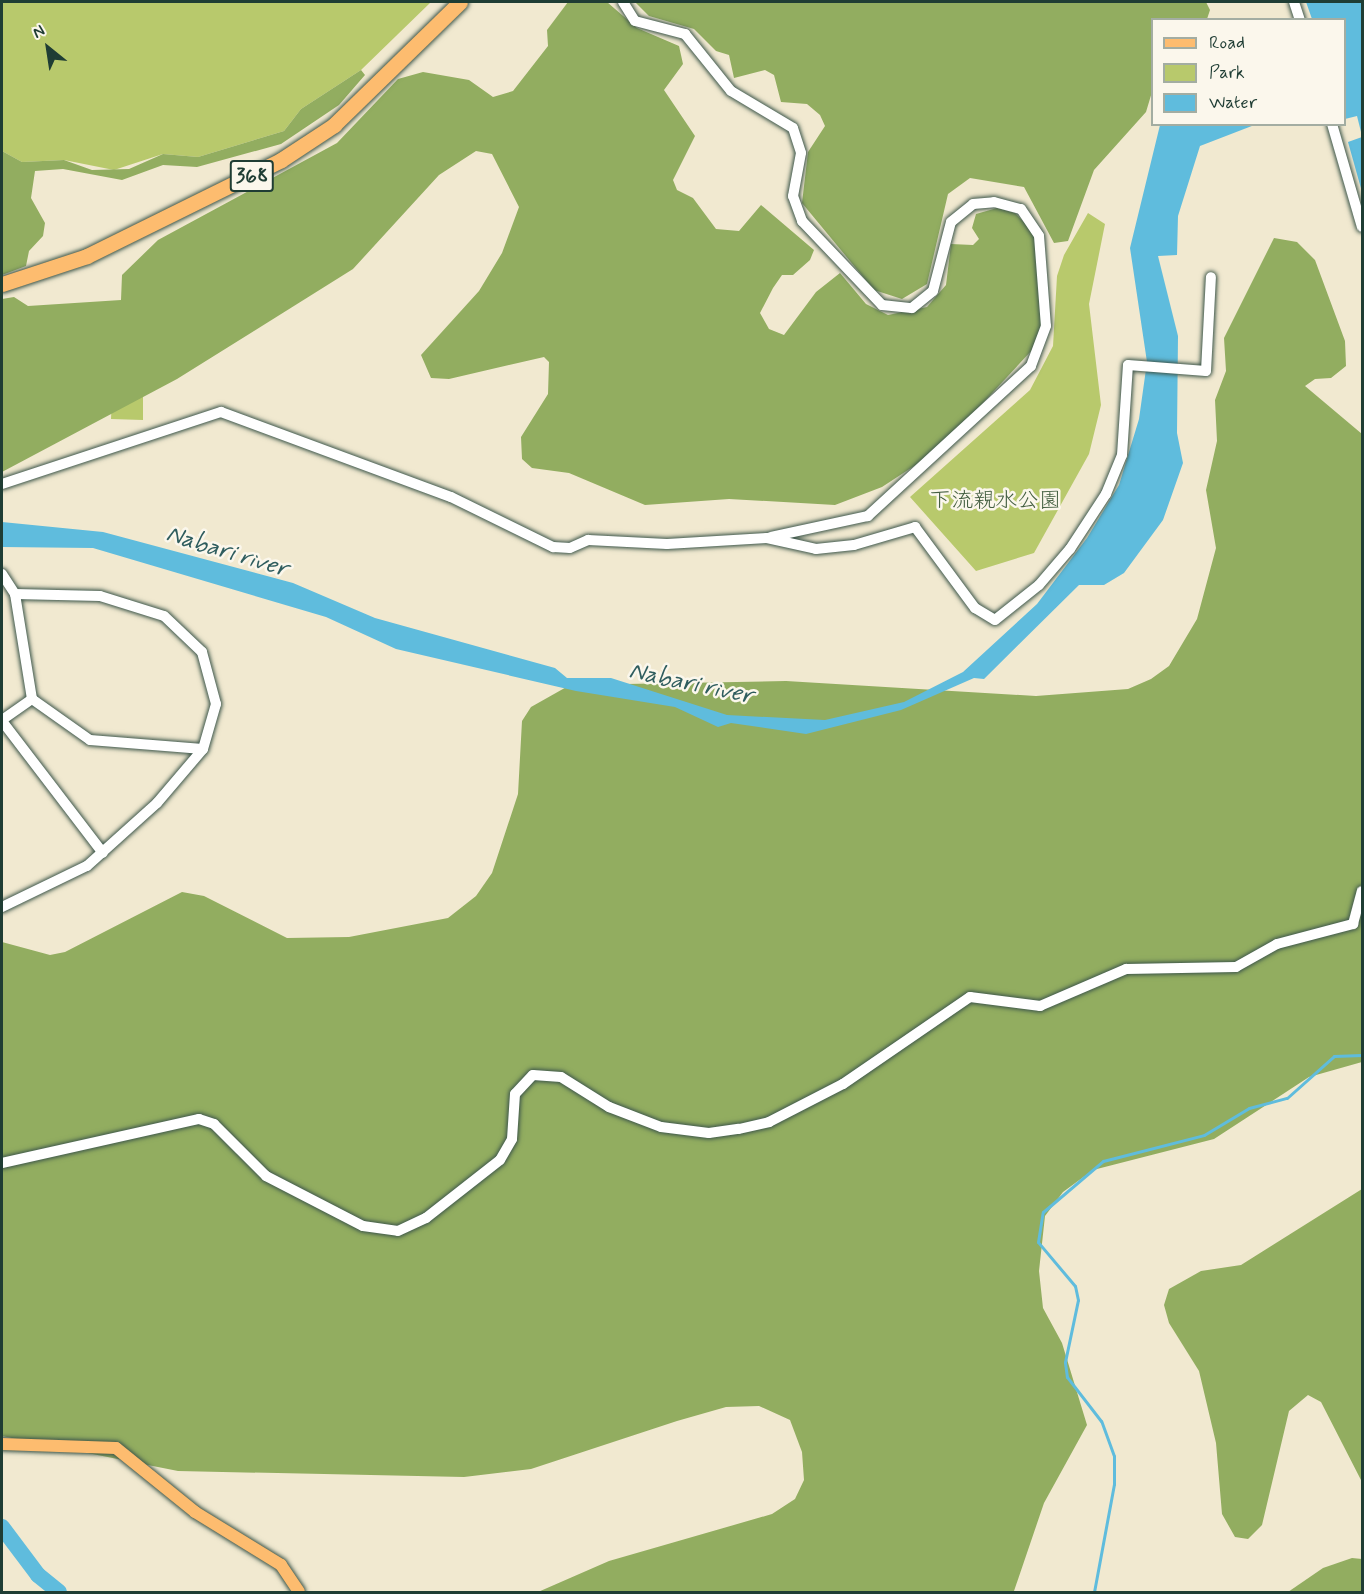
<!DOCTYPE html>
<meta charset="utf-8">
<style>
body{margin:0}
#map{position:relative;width:1364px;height:1594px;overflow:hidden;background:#f1e9d0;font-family:Mynerve,"Klee One",sans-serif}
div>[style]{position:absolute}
.green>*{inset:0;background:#b8c96c}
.forest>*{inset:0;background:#92ad60}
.water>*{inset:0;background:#5fbcdd}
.stream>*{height:3px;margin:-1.5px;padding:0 1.5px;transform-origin:1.5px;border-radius:1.5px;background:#5fbcdd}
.river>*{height:16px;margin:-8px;padding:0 8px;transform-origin:8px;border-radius:8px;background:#5fbcdd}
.roads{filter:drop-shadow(0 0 2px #3e574b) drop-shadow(0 0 2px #3e574b)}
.minor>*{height:10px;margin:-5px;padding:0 5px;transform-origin:5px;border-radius:5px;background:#fff}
.major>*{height:12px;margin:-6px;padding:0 6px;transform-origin:6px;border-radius:6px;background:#fdbc6f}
.highway>*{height:15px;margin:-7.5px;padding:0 7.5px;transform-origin:7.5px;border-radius:7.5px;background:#fdbc6f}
span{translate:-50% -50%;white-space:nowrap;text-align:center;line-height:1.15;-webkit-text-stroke:5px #fbf7ec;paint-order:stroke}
.shield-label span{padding:2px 4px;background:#fbf7ec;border:2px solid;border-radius:4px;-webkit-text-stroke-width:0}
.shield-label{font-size:21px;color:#1f3d34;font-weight:700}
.park-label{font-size:22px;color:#456042}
.water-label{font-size:24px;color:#2f5d5e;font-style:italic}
.frame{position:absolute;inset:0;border:3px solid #1f3d34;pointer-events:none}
.legend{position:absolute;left:1151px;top:18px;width:195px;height:108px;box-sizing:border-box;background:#fbf7ec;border:2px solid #a3ada2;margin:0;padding:8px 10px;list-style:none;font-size:18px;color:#1f3d34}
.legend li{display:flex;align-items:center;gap:12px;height:30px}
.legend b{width:30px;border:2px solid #a3ada2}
.north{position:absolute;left:18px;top:18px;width:60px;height:60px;-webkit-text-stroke:4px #fbf7ec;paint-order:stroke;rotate:330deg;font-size:16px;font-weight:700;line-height:24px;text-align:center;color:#1f3d34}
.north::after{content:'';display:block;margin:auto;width:21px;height:27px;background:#1f3d34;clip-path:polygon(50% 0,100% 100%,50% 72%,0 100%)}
</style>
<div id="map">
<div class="green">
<div style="clip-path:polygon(2px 2px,431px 2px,361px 70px,301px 109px,284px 131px,198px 157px,163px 154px,114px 170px,64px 160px,22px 162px,2px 151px)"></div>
<div style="clip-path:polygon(1088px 213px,1105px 224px,1089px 304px,1101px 405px,1089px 454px,1034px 553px,976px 571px,910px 497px,1030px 390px,1053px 346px,1057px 276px,1064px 255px)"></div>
<div style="clip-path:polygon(112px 395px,143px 396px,143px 420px,111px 419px)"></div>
</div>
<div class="forest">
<div style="clip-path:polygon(568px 2px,607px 2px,637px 28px,679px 46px,683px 64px,664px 90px,695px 136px,673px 180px,677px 190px,693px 198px,716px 229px,739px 231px,761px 205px,814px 250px,810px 260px,793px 275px,782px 275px,773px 288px,760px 313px,769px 329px,784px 335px,816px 292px,840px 273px,866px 304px,888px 315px,927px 307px,946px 285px,951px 244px,973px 245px,979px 239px,972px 228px,976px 214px,997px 208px,1015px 213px,1027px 225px,1035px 235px,1043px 307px,1040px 331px,1033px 349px,940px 449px,882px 487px,835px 505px,729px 499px,645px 505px,569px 473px,532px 468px,522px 459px,521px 437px,548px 394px,549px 362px,544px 357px,449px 379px,431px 378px,421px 355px,479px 291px,502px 253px,519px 207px,492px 154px,476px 151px,439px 175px,353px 269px,177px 379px,2px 472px,2px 299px,14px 297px,28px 306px,121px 300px,122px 275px,158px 240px,337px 143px,398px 79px,423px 72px,469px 80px,493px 97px,513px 91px,548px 46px,547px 30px)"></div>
<div style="clip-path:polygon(635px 2px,1206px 2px,1210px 10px,1207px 19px,1152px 20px,1152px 92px,1146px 112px,1094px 170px,1068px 241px,1054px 243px,1024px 187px,970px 178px,948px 194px,927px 284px,902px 299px,874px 290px,802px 203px,808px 152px,825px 126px,820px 115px,807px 104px,781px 102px,774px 75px,765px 70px,734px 78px,729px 55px,716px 51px,694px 29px,649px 16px)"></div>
<div style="clip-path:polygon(361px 70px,365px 75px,339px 105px,281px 144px,197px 167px,163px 165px,122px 180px,63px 169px,35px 171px,31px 198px,45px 223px,43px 236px,29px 251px,26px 266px,2px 275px,2px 151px,22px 162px,64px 160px,92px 170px,129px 169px,163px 154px,198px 157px,284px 131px,301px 109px)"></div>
<div style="clip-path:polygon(1274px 238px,1297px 242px,1315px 260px,1345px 341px,1346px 366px,1331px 378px,1315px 379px,1305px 386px,1362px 434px,1362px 1062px,1309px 1077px,1214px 1139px,1093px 1170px,1063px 1192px,1045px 1216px,1039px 1271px,1043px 1308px,1062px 1343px,1087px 1425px,1044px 1503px,1014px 1591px,538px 1592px,609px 1561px,772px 1514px,795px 1499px,804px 1480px,802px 1452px,790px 1420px,759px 1406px,726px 1407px,677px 1421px,531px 1469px,464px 1477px,178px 1471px,2px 1436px,2px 942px,50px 955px,65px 952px,182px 892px,204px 896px,287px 938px,349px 937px,448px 918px,476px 896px,492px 873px,518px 794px,522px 721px,531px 707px,570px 685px,786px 681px,1036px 696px,1128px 689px,1151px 679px,1169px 666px,1197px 619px,1216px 548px,1206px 490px,1217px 441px,1215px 400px,1226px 371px,1224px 338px)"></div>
<div style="clip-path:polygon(1362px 1189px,1362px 1482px,1321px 1402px,1308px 1395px,1289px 1411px,1262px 1525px,1248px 1539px,1235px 1537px,1222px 1514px,1216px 1443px,1199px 1371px,1169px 1323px,1164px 1305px,1169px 1289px,1201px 1271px,1241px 1265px)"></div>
<div style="clip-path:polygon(1352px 1558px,1362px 1559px,1362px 1592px,1288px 1592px,1323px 1568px)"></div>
</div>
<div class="water">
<div style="clip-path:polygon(1306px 2px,1362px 2px,1362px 136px,1357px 116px,1345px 119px,1344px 20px,1312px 19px)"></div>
<div style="clip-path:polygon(1257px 124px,1200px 146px,1178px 216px,1177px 255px,1158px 256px,1178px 336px,1177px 433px,1183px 463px,1163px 520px,1124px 573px,1104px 585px,1079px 585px,984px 679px,974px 678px,901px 710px,806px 734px,731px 723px,718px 727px,675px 707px,576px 691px,396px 649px,326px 617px,93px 548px,2px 547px,2px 522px,103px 532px,293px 583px,375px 618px,555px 668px,567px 678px,611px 678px,727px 715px,825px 720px,904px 702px,963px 672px,1037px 604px,1087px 538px,1119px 485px,1139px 419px,1147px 362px,1130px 248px,1160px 125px)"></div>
<div style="clip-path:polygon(1362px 137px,1362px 192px,1348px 142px)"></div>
</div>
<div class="stream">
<div style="left:1094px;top:1592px;width:110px;rotate:-79.5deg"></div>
<div style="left:1114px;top:1484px;width:28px;rotate:-90deg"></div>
<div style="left:1114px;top:1456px;width:37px;rotate:-110deg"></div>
<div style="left:1101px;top:1421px;width:56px;rotate:-127.7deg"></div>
<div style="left:1067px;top:1377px;width:15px;rotate:-98deg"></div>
<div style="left:1065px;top:1362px;width:63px;rotate:-78.2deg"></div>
<div style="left:1078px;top:1300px;width:14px;rotate:-102deg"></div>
<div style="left:1075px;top:1286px;width:57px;rotate:-130.1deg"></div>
<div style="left:1038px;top:1242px;width:30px;rotate:-81deg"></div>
<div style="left:1043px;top:1212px;width:79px;rotate:-40.4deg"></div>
<div style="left:1103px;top:1161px;width:104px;rotate:-14.4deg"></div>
<div style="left:1204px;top:1135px;width:52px;rotate:-31deg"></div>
<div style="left:1249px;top:1108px;width:39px;rotate:-15deg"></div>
<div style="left:1287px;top:1098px;width:63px;rotate:-41.8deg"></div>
<div style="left:1334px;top:1056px;width:28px;rotate:-2deg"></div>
</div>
<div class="river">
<div style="left:2px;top:1527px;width:60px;rotate:53.1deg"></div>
<div style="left:38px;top:1575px;width:27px;rotate:39deg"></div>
</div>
<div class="roads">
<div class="minor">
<div style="left:623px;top:2px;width:22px;rotate:58deg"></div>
<div style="left:635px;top:21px;width:52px;rotate:14.6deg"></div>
<div style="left:685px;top:34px;width:73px;rotate:51.1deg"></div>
<div style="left:731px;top:91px;width:72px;rotate:30.8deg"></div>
<div style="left:793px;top:128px;width:26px;rotate:72deg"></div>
<div style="left:801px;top:153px;width:44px;rotate:100.5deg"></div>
<div style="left:793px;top:196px;width:27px;rotate:70deg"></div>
<div style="left:802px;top:221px;width:116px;rotate:46.4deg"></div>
<div style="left:882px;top:305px;width:30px;rotate:6deg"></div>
<div style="left:912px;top:308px;width:27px;rotate:-39deg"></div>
<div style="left:933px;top:291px;width:71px;rotate:-75.4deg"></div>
<div style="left:951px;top:222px;width:28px;rotate:-39deg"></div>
<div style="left:973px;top:204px;width:21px;rotate:-5deg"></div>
<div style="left:994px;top:202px;width:28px;rotate:15deg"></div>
<div style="left:1021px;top:209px;width:32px;rotate:56deg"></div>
<div style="left:1039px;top:236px;width:90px;rotate:85.6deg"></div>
<div style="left:1046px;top:326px;width:43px;rotate:110.6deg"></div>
<div style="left:1031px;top:366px;width:222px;rotate:137.4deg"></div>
<div style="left:868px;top:516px;width:99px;rotate:167.8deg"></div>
<div style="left:1294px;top:2px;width:19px;rotate:72deg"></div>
<div style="left:1332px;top:124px;width:107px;rotate:73.8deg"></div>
<div style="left:2px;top:484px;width:231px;rotate:-18.2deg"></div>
<div style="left:221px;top:412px;width:245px;rotate:20.3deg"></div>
<div style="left:451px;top:497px;width:114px;rotate:26.1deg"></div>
<div style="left:553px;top:547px;width:17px;rotate:3deg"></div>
<div style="left:570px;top:548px;width:20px;rotate:-24deg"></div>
<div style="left:588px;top:540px;width:79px;rotate:2.9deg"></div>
<div style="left:667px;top:544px;width:100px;rotate:-3.4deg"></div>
<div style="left:767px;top:538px;width:50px;rotate:12.7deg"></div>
<div style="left:816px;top:549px;width:38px;rotate:-6deg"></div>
<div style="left:854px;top:545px;width:64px;rotate:-16.4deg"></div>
<div style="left:915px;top:527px;width:101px;rotate:53.5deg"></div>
<div style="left:975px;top:608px;width:23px;rotate:31deg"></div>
<div style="left:995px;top:620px;width:56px;rotate:-38.5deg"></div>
<div style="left:1039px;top:585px;width:48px;rotate:-49.3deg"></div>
<div style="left:1070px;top:549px;width:66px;rotate:-56.8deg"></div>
<div style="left:1106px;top:494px;width:42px;rotate:-67.7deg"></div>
<div style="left:1122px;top:455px;width:90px;rotate:-86.2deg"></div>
<div style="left:1128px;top:365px;width:78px;rotate:4.4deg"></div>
<div style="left:1206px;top:371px;width:94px;rotate:-87deg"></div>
<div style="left:2px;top:574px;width:24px;rotate:57deg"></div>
<div style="left:15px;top:594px;width:106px;rotate:80.8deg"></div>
<div style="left:32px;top:699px;width:71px;rotate:35.3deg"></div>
<div style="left:90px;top:740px;width:113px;rotate:4.6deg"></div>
<div style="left:2px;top:720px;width:37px;rotate:-35deg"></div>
<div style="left:2px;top:721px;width:166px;rotate:52.6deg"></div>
<div style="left:2px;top:907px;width:94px;rotate:-25.8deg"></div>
<div style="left:87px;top:866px;width:94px;rotate:-42deg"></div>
<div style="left:157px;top:803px;width:71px;rotate:-49.6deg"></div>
<div style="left:203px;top:749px;width:47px;rotate:-73.9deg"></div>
<div style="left:216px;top:704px;width:54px;rotate:-105.1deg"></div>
<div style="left:202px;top:652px;width:52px;rotate:-136.5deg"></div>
<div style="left:164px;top:616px;width:67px;rotate:-162.6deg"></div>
<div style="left:100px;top:596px;width:85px;rotate:-178.7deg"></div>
<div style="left:2px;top:1163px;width:202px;rotate:-12.6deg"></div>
<div style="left:199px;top:1119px;width:16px;rotate:18deg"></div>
<div style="left:214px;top:1124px;width:74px;rotate:45deg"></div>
<div style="left:266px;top:1176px;width:109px;rotate:27.3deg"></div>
<div style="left:363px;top:1226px;width:35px;rotate:8deg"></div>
<div style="left:398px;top:1231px;width:31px;rotate:-25deg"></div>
<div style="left:426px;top:1218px;width:94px;rotate:-38.1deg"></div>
<div style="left:500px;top:1160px;width:24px;rotate:-60deg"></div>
<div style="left:512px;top:1139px;width:45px;rotate:-86.2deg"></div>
<div style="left:515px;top:1094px;width:26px;rotate:-47deg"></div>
<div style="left:533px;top:1075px;width:28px;rotate:4deg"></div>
<div style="left:561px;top:1077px;width:57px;rotate:32deg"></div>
<div style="left:609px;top:1107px;width:56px;rotate:21deg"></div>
<div style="left:661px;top:1127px;width:48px;rotate:7.1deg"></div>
<div style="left:709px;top:1133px;width:30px;rotate:-8deg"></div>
<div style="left:739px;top:1129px;width:31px;rotate:-13deg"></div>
<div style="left:769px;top:1122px;width:83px;rotate:-27.2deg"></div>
<div style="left:843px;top:1084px;width:154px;rotate:-34.4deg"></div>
<div style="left:970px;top:997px;width:71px;rotate:7.3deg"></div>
<div style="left:1040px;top:1006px;width:94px;rotate:-23.3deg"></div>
<div style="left:1126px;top:969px;width:110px;rotate:-1deg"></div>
<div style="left:1236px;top:967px;width:47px;rotate:-29.3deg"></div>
<div style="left:1277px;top:944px;width:79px;rotate:-14.7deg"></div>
<div style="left:1353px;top:924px;width:34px;rotate:-75deg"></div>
</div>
<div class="major">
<div style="left:2px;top:1444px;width:114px;rotate:2deg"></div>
<div style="left:116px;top:1448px;width:102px;rotate:39deg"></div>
<div style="left:195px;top:1512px;width:101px;rotate:31.6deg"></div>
<div style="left:281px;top:1565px;width:32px;rotate:56deg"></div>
</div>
<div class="highway">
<div style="left:2px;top:284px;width:89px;rotate:-18.2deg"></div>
<div style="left:87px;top:256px;width:216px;rotate:-26.3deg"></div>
<div style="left:281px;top:160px;width:64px;rotate:-33.4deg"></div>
<div style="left:334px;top:125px;width:176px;rotate:-44.3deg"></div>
</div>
</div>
<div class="shield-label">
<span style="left:252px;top:176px">368</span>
</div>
<div class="park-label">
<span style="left:995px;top:502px">下流親水公園</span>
</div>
<div class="water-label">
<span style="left:227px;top:552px;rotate:17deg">Nabari river</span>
<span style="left:691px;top:684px;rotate:12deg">Nabari river</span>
</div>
<div class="frame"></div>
<ul class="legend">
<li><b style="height:8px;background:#fdbc6f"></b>Road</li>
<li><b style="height:16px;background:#b8c96c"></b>Park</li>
<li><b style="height:16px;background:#5fbcdd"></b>Water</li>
</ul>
<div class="north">N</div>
</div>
